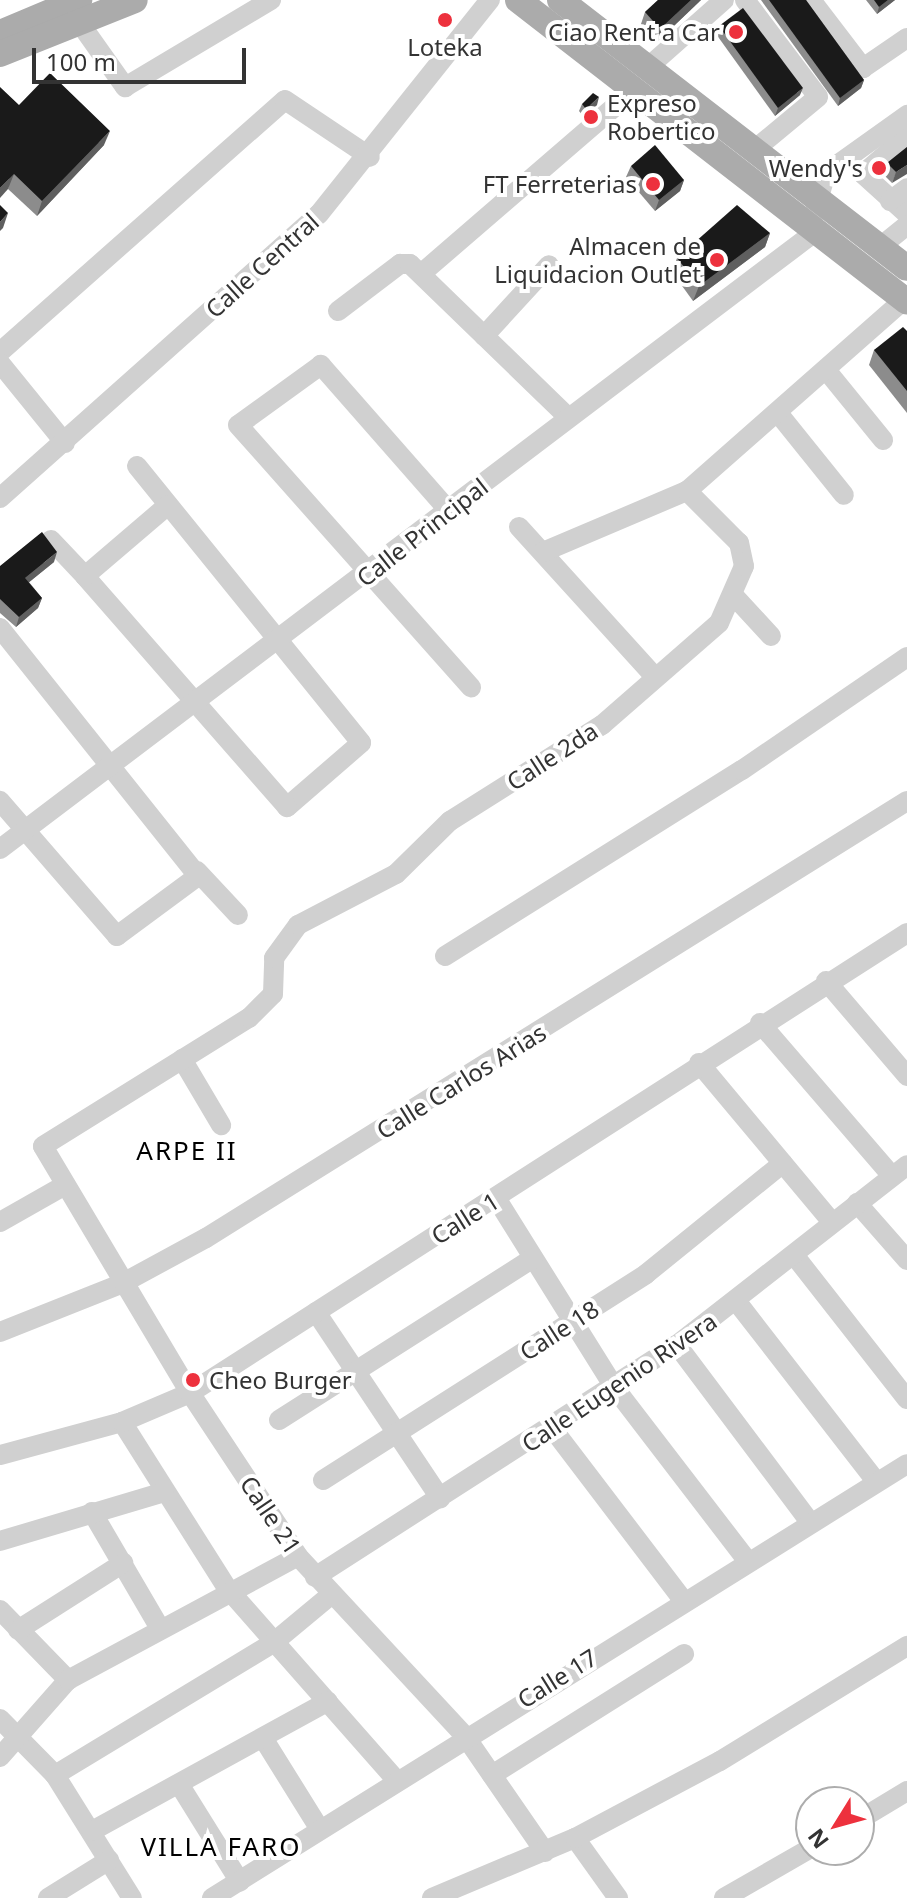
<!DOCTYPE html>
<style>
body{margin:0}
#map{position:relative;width:907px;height:1898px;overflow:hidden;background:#fff;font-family:"Noto Sans",sans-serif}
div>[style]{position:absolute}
.minor>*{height:20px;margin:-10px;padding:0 10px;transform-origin:10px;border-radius:10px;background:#d0d0d0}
.major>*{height:26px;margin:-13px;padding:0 13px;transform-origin:13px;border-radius:13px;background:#ababab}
.wall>*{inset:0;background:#8c8c8c}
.shaded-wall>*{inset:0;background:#5f5f5f}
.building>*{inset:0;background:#1a1a1a}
.dots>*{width:22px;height:22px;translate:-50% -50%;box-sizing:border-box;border:4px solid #fff;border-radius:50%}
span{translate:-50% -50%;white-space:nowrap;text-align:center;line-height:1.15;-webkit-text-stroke:8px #fff;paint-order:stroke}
.poi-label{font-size:24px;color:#333}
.right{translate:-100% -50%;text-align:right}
.left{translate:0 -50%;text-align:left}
.street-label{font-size:24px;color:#333}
.neighbourhood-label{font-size:26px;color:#000;letter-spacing:2px}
.north{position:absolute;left:795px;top:1786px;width:80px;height:80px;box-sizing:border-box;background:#fff;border:2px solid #adadad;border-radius:50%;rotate:233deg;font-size:22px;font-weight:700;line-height:32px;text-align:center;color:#333}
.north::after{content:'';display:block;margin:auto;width:28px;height:36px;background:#ed313d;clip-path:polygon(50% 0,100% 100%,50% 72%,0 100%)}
.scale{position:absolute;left:32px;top:48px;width:214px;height:36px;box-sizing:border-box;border:4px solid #333;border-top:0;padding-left:10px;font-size:24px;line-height:28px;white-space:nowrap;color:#333;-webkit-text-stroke:6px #fff;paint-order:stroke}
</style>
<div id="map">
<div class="minor">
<div style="left:745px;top:0;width:121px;rotate:53deg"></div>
<div style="left:818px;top:97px;width:85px;rotate:140.3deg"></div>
<div style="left:811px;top:0;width:86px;rotate:52.6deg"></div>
<div style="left:863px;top:68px;width:53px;rotate:-34.3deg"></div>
<div style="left:79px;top:22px;width:80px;rotate:54.7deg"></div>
<div style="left:125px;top:87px;width:170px;rotate:-30.8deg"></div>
<div style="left:646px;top:69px;width:104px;rotate:-41.5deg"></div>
<div style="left:907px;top:136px;width:58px;rotate:139.2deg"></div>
<div style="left:863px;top:174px;width:59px;rotate:42.3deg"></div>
<div style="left:890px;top:201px;width:21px;rotate:-37deg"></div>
<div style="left:880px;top:247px;width:35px;rotate:-39deg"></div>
<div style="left:422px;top:273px;width:281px;rotate:-40.8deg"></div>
<div style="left:338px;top:311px;width:78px;rotate:-37.2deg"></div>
<div style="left:400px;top:264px;width:10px"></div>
<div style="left:410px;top:264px;width:220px;rotate:44.1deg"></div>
<div style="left:484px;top:336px;width:96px;rotate:-47.5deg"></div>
<div style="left:0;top:352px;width:380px;rotate:-41.5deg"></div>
<div style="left:285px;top:100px;width:102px;rotate:33.8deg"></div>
<div style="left:0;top:363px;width:103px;rotate:50.9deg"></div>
<div style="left:827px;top:371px;width:89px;rotate:50.9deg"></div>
<div style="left:778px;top:413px;width:105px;rotate:51.2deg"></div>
<div style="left:137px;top:466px;width:356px;rotate:51deg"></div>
<div style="left:361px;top:743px;width:98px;rotate:139.1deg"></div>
<div style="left:287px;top:807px;width:307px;rotate:-131.2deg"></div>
<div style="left:85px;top:576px;width:109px;rotate:-40.5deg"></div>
<div style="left:0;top:498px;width:427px;rotate:-41.7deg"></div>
<div style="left:319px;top:214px;width:274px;rotate:-51.4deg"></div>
<div style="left:450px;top:512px;width:196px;rotate:-131.3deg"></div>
<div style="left:321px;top:365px;width:102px;rotate:144.1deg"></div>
<div style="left:238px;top:425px;width:351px;rotate:48.4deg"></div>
<div style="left:519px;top:527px;width:201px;rotate:47.8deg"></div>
<div style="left:51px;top:540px;width:50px;rotate:46.6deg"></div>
<div style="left:543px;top:552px;width:156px;rotate:-23deg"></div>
<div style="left:687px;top:491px;width:289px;rotate:-41.4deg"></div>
<div style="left:735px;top:597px;width:53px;rotate:47.3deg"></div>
<div style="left:0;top:628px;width:317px;rotate:51.4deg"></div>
<div style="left:198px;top:876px;width:101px;rotate:143.5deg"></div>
<div style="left:117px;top:936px;width:179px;rotate:-130.9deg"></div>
<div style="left:0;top:849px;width:1012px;rotate:-37.13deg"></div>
<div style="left:807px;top:238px;width:68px;rotate:-73.7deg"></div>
<div style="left:826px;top:173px;width:100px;rotate:-35.6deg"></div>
<div style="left:197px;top:871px;width:60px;rotate:47deg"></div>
<div style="left:445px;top:956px;width:350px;rotate:-32.1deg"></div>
<div style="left:742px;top:770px;width:200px;rotate:-34.4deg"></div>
<div style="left:826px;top:981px;width:125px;rotate:49.5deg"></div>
<div style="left:760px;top:1023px;width:202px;rotate:49.2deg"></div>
<div style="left:182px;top:1059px;width:77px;rotate:59.4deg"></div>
<div style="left:699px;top:1063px;width:207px;rotate:50.1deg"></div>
<div style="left:496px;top:1198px;width:223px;rotate:58deg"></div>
<div style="left:614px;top:1387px;width:217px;rotate:52.5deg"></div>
<div style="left:857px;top:1203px;width:76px;rotate:48.7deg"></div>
<div style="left:0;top:1222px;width:75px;rotate:-29.6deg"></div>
<div style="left:794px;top:1255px;width:183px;rotate:51.9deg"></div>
<div style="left:737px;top:1302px;width:227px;rotate:52.2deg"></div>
<div style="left:316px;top:1312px;width:224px;rotate:56.3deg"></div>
<div style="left:0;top:1332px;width:132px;rotate:-21.7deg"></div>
<div style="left:123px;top:1283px;width:94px;rotate:-28.5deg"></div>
<div style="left:206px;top:1238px;width:826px;rotate:-31.94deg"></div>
<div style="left:677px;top:1345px;width:221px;rotate:53.1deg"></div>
<div style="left:279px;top:1420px;width:301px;rotate:-32.5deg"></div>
<div style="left:122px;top:1422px;width:196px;rotate:57.7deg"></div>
<div style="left:227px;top:1588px;width:256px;rotate:48.6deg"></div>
<div style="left:552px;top:1428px;width:216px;rotate:52.7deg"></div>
<div style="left:0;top:1455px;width:126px;rotate:-15.1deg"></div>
<div style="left:122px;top:1422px;width:74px;rotate:-23.1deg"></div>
<div style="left:190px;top:1393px;width:852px;rotate:-32.68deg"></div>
<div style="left:323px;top:1480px;width:383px;rotate:-32.5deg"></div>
<div style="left:646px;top:1274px;width:176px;rotate:-39deg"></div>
<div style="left:92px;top:1512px;width:131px;rotate:59.7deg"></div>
<div style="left:0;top:1541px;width:171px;rotate:-16.6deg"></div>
<div style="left:315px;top:1577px;width:430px;rotate:-32.7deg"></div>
<div style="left:677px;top:1345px;width:292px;rotate:-38deg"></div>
<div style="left:0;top:1610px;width:98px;rotate:45.8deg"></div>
<div style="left:18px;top:1630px;width:125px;rotate:-32.5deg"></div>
<div style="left:0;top:1719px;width:78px;rotate:45.5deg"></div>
<div style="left:55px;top:1775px;width:145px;rotate:58deg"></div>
<div style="left:263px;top:1738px;width:106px;rotate:58.1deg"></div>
<div style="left:0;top:1757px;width:103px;rotate:-48.6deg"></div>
<div style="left:68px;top:1680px;width:261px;rotate:-28.3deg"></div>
<div style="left:55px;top:1775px;width:255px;rotate:-31.2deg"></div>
<div style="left:273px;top:1643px;width:77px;rotate:-39.7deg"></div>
<div style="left:492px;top:1775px;width:227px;rotate:-32.2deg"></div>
<div style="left:179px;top:1784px;width:115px;rotate:58.1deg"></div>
<div style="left:859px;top:1820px;width:56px;rotate:-31.1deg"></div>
<div style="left:92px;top:1831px;width:269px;rotate:-28.8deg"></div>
<div style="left:575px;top:1838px;width:74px;rotate:54.4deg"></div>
<div style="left:545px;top:1852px;width:141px;rotate:-124.6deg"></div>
<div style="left:465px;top:1736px;width:246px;rotate:-132.9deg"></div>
<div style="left:298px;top:1556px;width:196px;rotate:-123.5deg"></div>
<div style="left:190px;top:1393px;width:287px;rotate:-120.8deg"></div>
<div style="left:43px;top:1146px;width:243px;rotate:-31.9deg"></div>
<div style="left:249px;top:1018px;width:34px;rotate:-45deg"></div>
<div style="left:273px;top:994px;width:36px;rotate:-88deg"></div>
<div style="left:274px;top:958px;width:41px;rotate:-54deg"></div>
<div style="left:298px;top:925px;width:110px;rotate:-27.5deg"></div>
<div style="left:396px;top:874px;width:76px;rotate:-44.5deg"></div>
<div style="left:450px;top:821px;width:180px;rotate:-32.3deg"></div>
<div style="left:602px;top:725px;width:155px;rotate:-41.1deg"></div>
<div style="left:719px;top:623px;width:62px;rotate:-66.3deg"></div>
<div style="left:744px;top:566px;width:24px;rotate:-102deg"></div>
<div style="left:739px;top:543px;width:74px;rotate:-135deg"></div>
<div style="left:48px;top:1898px;width:72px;rotate:-31.9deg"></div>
<div style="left:212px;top:1898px;width:819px;rotate:-31.98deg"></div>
<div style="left:432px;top:1898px;width:155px;rotate:-22.8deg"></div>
<div style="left:575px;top:1838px;width:164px;rotate:-28deg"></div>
<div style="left:720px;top:1761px;width:220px;rotate:-31.6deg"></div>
<div style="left:724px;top:1898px;width:100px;rotate:-29.9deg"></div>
</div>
<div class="major">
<div style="left:518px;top:0;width:492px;rotate:37.8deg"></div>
<div style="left:560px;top:0;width:438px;rotate:37.7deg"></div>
<div style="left:0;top:33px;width:86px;rotate:-22.7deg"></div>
<div style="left:0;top:54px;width:145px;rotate:-21.8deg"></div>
</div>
<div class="wall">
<div style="clip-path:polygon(658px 0,701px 0,655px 44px,640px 27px,645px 12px)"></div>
<div style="clip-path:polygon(761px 0,806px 0,864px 80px,861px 88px,838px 106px)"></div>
<div style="clip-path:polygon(866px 0,895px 0,877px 14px)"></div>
<div style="clip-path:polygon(719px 26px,800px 95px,775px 116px,716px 34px)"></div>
<div style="clip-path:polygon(582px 104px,597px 105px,583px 116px,579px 111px)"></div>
<div style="clip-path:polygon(19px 105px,104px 145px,37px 216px,8px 189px)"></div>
<div style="clip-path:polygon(907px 147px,892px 183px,883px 174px,887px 163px)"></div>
<div style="clip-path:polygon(631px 166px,684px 180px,680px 191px,655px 211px,626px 177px)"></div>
<div style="clip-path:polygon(770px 233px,765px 247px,693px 301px,672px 272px,677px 258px)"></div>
<div style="clip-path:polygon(907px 331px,907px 413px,869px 365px,874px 350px)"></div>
<div style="clip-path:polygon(54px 562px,29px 582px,42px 598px,38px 608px,16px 627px,0 613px,0 566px)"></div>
</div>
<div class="shaded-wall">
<div style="clip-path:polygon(691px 0,701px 0,655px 44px,660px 29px)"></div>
<div style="clip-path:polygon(888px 0,895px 0,877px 14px,879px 7px)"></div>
<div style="clip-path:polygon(864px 80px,861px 88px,838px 106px,840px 98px)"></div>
<div style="clip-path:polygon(803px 88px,800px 95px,775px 116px,778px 108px)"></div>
<div style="clip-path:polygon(599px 97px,597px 105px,583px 116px,586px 109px)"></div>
<div style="clip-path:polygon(110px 131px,104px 145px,37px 216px,42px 201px)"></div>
<div style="clip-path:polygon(907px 165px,907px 174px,892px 183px,896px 172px)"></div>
<div style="clip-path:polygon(14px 174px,8px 189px,0 198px,0 188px)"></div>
<div style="clip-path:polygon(684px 180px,680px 191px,655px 211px,659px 200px)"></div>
<div style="clip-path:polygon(8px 213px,3px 228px,0 231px,0 222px)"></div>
<div style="clip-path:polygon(770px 233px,765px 247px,693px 301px,699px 286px)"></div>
<div style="clip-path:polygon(57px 552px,54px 562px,22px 588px,25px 578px)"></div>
<div style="clip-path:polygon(42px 598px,38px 608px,16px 627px,19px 617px)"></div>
</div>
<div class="building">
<div style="clip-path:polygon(658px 0,691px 0,660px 29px,645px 12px)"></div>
<div style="clip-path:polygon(769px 0,806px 0,864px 80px,840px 98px)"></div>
<div style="clip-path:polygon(874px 0,888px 0,879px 7px)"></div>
<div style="clip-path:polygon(743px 8px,803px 88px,778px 108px,719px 26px)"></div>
<div style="clip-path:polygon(50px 73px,110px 131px,42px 201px,14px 174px,0 188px,0 87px,19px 105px)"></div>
<div style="clip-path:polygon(593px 93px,599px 97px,586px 109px,582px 104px)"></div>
<div style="clip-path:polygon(655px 145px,684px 180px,659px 200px,631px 166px)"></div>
<div style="clip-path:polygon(907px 147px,907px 165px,896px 172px,887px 163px)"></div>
<div style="clip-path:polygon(0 205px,8px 213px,0 222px)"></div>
<div style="clip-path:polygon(737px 205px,770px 233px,699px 286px,677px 258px)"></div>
<div style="clip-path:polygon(903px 327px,907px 331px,907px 391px,874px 350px)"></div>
<div style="clip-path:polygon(42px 532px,57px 552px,25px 578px,42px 598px,19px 617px,0 599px,0 566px)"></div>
</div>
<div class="dots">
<div style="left:445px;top:20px;background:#ed313d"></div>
<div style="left:736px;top:32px;background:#ed313d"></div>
<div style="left:591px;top:117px;background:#ed313d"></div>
<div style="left:879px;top:168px;background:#ed313d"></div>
<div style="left:653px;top:184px;background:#ed313d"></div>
<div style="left:717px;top:260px;background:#ed313d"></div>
<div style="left:193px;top:1380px;background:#ed313d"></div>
</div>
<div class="poi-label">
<span class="right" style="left:720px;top:32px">Ciao Rent a Car</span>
<span style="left:445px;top:47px">Loteka</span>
<span class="left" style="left:607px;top:117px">Expreso<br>Robertico</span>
<span class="right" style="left:863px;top:168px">Wendy's</span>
<span class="right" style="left:637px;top:184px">FT Ferreterias</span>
<span class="right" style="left:701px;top:260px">Almacen de<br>Liquidacion Outlet</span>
<span class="left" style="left:209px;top:1380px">Cheo Burger</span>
</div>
<div class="street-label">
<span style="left:262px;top:265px;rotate:-42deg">Calle Central</span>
<span style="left:422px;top:532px;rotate:-38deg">Calle Principal</span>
<span style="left:552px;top:756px;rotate:-33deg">Calle 2da</span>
<span style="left:461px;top:1081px;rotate:-32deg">Calle Carlos Arias</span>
<span style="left:465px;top:1218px;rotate:-32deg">Calle 1</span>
<span style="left:559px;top:1330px;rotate:-33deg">Calle 18</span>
<span style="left:619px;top:1382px;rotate:-34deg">Calle Eugenio Rivera</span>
<span style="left:271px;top:1515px;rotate:56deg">Calle 21</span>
<span style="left:557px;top:1678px;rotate:-32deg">Calle 17</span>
</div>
<div class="neighbourhood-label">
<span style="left:187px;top:1151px">ARPE II</span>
<span style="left:221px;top:1847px">VILLA FARO</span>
</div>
<div class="north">N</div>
<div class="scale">100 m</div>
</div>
